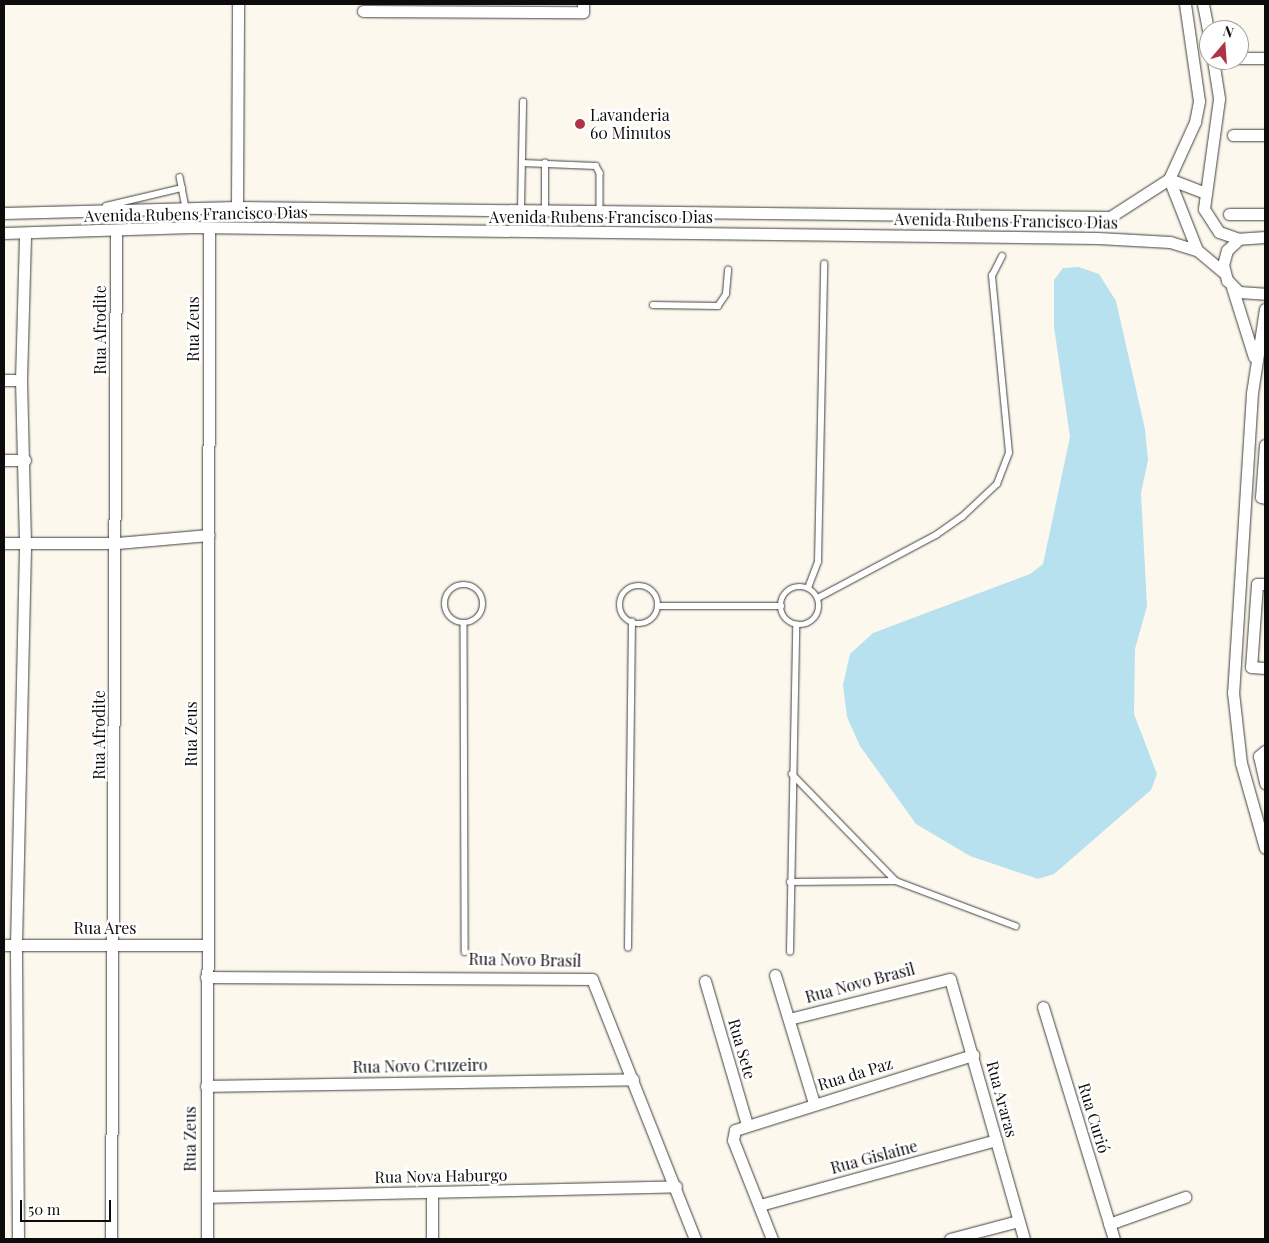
<!DOCTYPE html>
<meta charset="utf-8">
<style>
body{margin:0}
#map{position:relative;width:1269px;height:1243px;overflow:hidden;background:#fdf8ed;font-family:"Playfair Display",serif}
div>[style]{position:absolute}
.water>*{inset:0;background:#b7e1ef}
.roads{filter:drop-shadow(0 0 1px #3f3f3f) drop-shadow(0 0 1px #3f3f3f)}
.lane>*{height:5.5px;margin:-2.75px;padding:0 2.75px;transform-origin:2.75px;border-radius:2.75px;background:#fff}
.lane>.ring{margin:-2.75px;padding:0;box-sizing:content-box;background:none;border:5.5px solid #fff;border-radius:50%}
.street>*{height:11px;margin:-5.5px;padding:0 5.5px;transform-origin:5.5px;border-radius:5.5px;background:#fff}
.dots>*{width:14px;height:14px;translate:-50% -50%;box-sizing:border-box;border:2px solid #fff;border-radius:50%}
span{translate:-50% -50%;white-space:nowrap;text-align:center;line-height:1.15;-webkit-text-stroke:5px #fff;paint-order:stroke}
.poi-label{font-size:16px;color:#0c0c0c}
.left{translate:0 -50%;text-align:left}
.street-label{font-size:16px;color:#0c0c0c}
.frame{position:absolute;inset:0;border:5px solid #0c0c0c;pointer-events:none}
.north{position:absolute;left:1199px;top:20px;width:50px;height:50px;box-sizing:border-box;background:#fff;border:1px solid #9e9e9e;border-radius:50%;rotate:18deg;font-size:14px;font-weight:700;line-height:20px;text-align:center;color:#0c0c0c}
.north::after{content:'';display:block;margin:auto;width:18px;height:22px;background:#ad3447;clip-path:polygon(50% 0,100% 100%,50% 72%,0 100%)}
.scale{position:absolute;left:20px;top:1200px;width:91px;height:22px;box-sizing:border-box;border:2px solid #0c0c0c;border-top:0;padding-left:6px;font-size:15px;line-height:18px;white-space:nowrap;color:#0c0c0c;-webkit-text-stroke:4px #fff;paint-order:stroke}
</style>
<div id="map">
<div class="water">
<div style="clip-path:polygon(1079px 267px,1099px 274px,1116px 301px,1145px 429px,1148px 460px,1141px 493px,1147px 606px,1135px 649px,1134px 714px,1157px 774px,1151px 790px,1054px 874px,1038px 879px,970px 856px,916px 824px,860px 746px,847px 717px,843px 685px,850px 654px,873px 633px,1030px 574px,1043px 564px,1070px 437px,1054px 327px,1054px 280px,1063px 268px)"></div>
</div>
<div class="roads">
<div class="lane">
<div style="left:522px;top:163px;width:74px;rotate:2.3deg"></div>
<div style="left:596px;top:166px;width:8px;rotate:60deg"></div>
<div style="left:600px;top:173px;width:37px;rotate:90deg"></div>
<div style="left:180px;top:177px;width:32px;rotate:79deg"></div>
<div style="left:106px;top:206px;width:78px;rotate:-13.3deg"></div>
<div style="left:521px;top:210px;width:108px;rotate:-88.9deg"></div>
<div style="left:545px;top:210px;width:47px;rotate:-90deg"></div>
<div style="left:653px;top:305px;width:65px;rotate:0.9deg"></div>
<div style="left:718px;top:306px;width:14px;rotate:-56deg"></div>
<div style="left:726px;top:294px;width:24px;rotate:-85deg"></div>
<div class="ring" style="left:445px;top:585px;width:32.5px;height:32.5px"></div>
<div class="ring" style="left:620px;top:586px;width:32.5px;height:32.5px"></div>
<div class="ring" style="left:781px;top:587px;width:32.5px;height:32.5px"></div>
<div style="left:808px;top:588px;width:28px;rotate:-69deg"></div>
<div style="left:818px;top:562px;width:298px;rotate:-88.8deg"></div>
<div style="left:818px;top:598px;width:134px;rotate:-28.1deg"></div>
<div style="left:936px;top:535px;width:32px;rotate:-35deg"></div>
<div style="left:962px;top:517px;width:48px;rotate:-43.3deg"></div>
<div style="left:997px;top:484px;width:33px;rotate:-69deg"></div>
<div style="left:1009px;top:453px;width:178px;rotate:-95.5deg"></div>
<div style="left:992px;top:276px;width:22px;rotate:-63deg"></div>
<div style="left:658px;top:606px;width:123px"></div>
<div style="left:464px;top:623px;width:329px;rotate:89.8deg"></div>
<div style="left:792px;top:774px;width:149px;rotate:45.8deg"></div>
<div style="left:896px;top:881px;width:128px;rotate:20.6deg"></div>
<div style="left:790px;top:882px;width:106px;rotate:-0.5deg"></div>
<div style="left:628px;top:948px;width:326px;rotate:-89.3deg"></div>
<div style="left:790px;top:952px;width:327px;rotate:-88.9deg"></div>
</div>
<div class="street">
<div style="left:1203px;top:4px;width:32px;rotate:79deg"></div>
<div style="left:363px;top:11px;width:220px;rotate:0.3deg"></div>
<div style="left:583px;top:12px;width:8px;rotate:-90deg"></div>
<div style="left:1239px;top:58px;width:26px"></div>
<div style="left:1213px;top:60px;width:39px;rotate:81deg"></div>
<div style="left:1219px;top:99px;width:111px;rotate:97.8deg"></div>
<div style="left:1204px;top:209px;width:27px;rotate:57deg"></div>
<div style="left:1219px;top:232px;width:21px;rotate:19deg"></div>
<div style="left:1233px;top:135px;width:32px"></div>
<div style="left:1169px;top:179px;width:76px;rotate:68.5deg"></div>
<div style="left:1169px;top:179px;width:36px;rotate:21deg"></div>
<div style="left:237px;top:207px;width:203px;rotate:-89.7deg"></div>
<div style="left:4px;top:213px;width:233px;rotate:-1.5deg"></div>
<div style="left:237px;top:207px;width:873px;rotate:0.66deg"></div>
<div style="left:1110px;top:217px;width:70px;rotate:-32.8deg"></div>
<div style="left:1169px;top:179px;width:63px;rotate:-65.5deg"></div>
<div style="left:1195px;top:122px;width:21px;rotate:-79deg"></div>
<div style="left:1199px;top:101px;width:98px;rotate:-98.2deg"></div>
<div style="left:1229px;top:214px;width:36px"></div>
<div style="left:4px;top:233px;width:188px;rotate:-1.8deg"></div>
<div style="left:192px;top:227px;width:906px;rotate:0.7deg"></div>
<div style="left:1098px;top:238px;width:72px;rotate:3.2deg"></div>
<div style="left:1170px;top:242px;width:28px;rotate:17deg"></div>
<div style="left:1197px;top:250px;width:35px;rotate:40deg"></div>
<div style="left:1265px;top:237px;width:26px;rotate:176deg"></div>
<div style="left:1239px;top:239px;width:16px;rotate:137deg"></div>
<div style="left:1227px;top:250px;width:16px;rotate:105deg"></div>
<div style="left:1223px;top:265px;width:16px;rotate:75deg"></div>
<div style="left:1227px;top:280px;width:17px;rotate:45deg"></div>
<div style="left:1239px;top:292px;width:26px;rotate:4deg"></div>
<div style="left:1232px;top:287px;width:73px;rotate:72.6deg"></div>
<div style="left:1265px;top:309px;width:85px;rotate:98.8deg"></div>
<div style="left:1252px;top:393px;width:300px;rotate:93.6deg"></div>
<div style="left:1233px;top:692px;width:71px;rotate:83.6deg"></div>
<div style="left:1241px;top:763px;width:88px;rotate:74.2deg"></div>
<div style="left:4px;top:380px;width:17px"></div>
<div style="left:1265px;top:445px;width:52px;rotate:94.4deg"></div>
<div style="left:1261px;top:497px;width:4px;rotate:14deg"></div>
<div style="left:4px;top:460px;width:21px"></div>
<div style="left:4px;top:543px;width:113px"></div>
<div style="left:117px;top:543px;width:92px;rotate:-5deg"></div>
<div style="left:1265px;top:584px;width:8px;rotate:180deg"></div>
<div style="left:1257px;top:584px;width:83px;rotate:94.1deg"></div>
<div style="left:1251px;top:667px;width:14px;rotate:4deg"></div>
<div style="left:1265px;top:751px;width:8px;rotate:140deg"></div>
<div style="left:1259px;top:756px;width:28px;rotate:77deg"></div>
<div style="left:4px;top:945px;width:201px"></div>
<div style="left:775px;top:975px;width:134px;rotate:73.1deg"></div>
<div style="left:206px;top:977px;width:386px;rotate:0.3deg"></div>
<div style="left:592px;top:979px;width:280px;rotate:68.4deg"></div>
<div style="left:705px;top:981px;width:150px;rotate:73.7deg"></div>
<div style="left:1043px;top:1007px;width:243px;rotate:73deg"></div>
<div style="left:789px;top:1019px;width:166px;rotate:-14deg"></div>
<div style="left:950px;top:979px;width:270px;rotate:74.1deg"></div>
<div style="left:206px;top:1086px;width:427px;rotate:-0.9deg"></div>
<div style="left:432px;top:1192px;width:47px;rotate:90deg"></div>
<div style="left:207px;top:1197px;width:469px;rotate:-1.3deg"></div>
<div style="left:760px;top:1205px;width:245px;rotate:-15.4deg"></div>
<div style="left:1109px;top:1224px;width:81px;rotate:-19.6deg"></div>
<div style="left:18px;top:1239px;width:294px;rotate:-90.4deg"></div>
<div style="left:16px;top:945px;width:402px;rotate:-88.7deg"></div>
<div style="left:25px;top:543px;width:163px;rotate:-91.4deg"></div>
<div style="left:21px;top:380px;width:147px;rotate:-88.4deg"></div>
<div style="left:111px;top:1239px;width:1008px;rotate:-89.72deg"></div>
<div style="left:207px;top:1239px;width:1011px;rotate:-89.89deg"></div>
<div style="left:772px;top:1239px;width:106px;rotate:-111.5deg"></div>
<div style="left:733px;top:1140px;width:10px;rotate:-79deg"></div>
<div style="left:735px;top:1130px;width:250px;rotate:-17.5deg"></div>
<div style="left:950px;top:1239px;width:70px;rotate:-14.8deg"></div>
</div>
</div>
<div class="dots">
<div style="left:580px;top:124px;background:#ad3447"></div>
</div>
<div class="poi-label">
<span class="left" style="left:590px;top:124px">Lavanderia<br>60 Minutos</span>
</div>
<div class="street-label">
<span style="left:196px;top:214px;rotate:-1deg">Avenida Rubens Francisco Dias</span>
<span style="left:601px;top:217px">Avenida Rubens Francisco Dias</span>
<span style="left:1006px;top:221px;rotate:1deg">Avenida Rubens Francisco Dias</span>
<span style="left:193px;top:329px;rotate:-90deg">Rua Zeus</span>
<span style="left:100px;top:330px;rotate:-90deg">Rua Afrodite</span>
<span style="left:191px;top:734px;rotate:-90deg">Rua Zeus</span>
<span style="left:99px;top:735px;rotate:-90deg">Rua Afrodite</span>
<span style="left:105px;top:928px">Rua Ares</span>
<span style="left:525px;top:960px;rotate:1deg">Rua Novo Brasíl</span>
<span style="left:860px;top:983px;rotate:-15deg">Rua Novo Brasil</span>
<span style="left:742px;top:1049px;rotate:74deg">Rua Sete</span>
<span style="left:420px;top:1066px;rotate:-1deg">Rua Novo Cruzeiro</span>
<span style="left:855px;top:1074px;rotate:-17deg">Rua da Paz</span>
<span style="left:1002px;top:1099px;rotate:75deg">Rua Araras</span>
<span style="left:1094px;top:1118px;rotate:73deg">Rua Curió</span>
<span style="left:190px;top:1139px;rotate:-90deg">Rua Zeus</span>
<span style="left:874px;top:1157px;rotate:-15deg">Rua Gislaine</span>
<span style="left:441px;top:1176px;rotate:-1deg">Rua Nova Haburgo</span>
</div>
<div class="frame"></div>
<div class="north">N</div>
<div class="scale">50 m</div>
</div>
